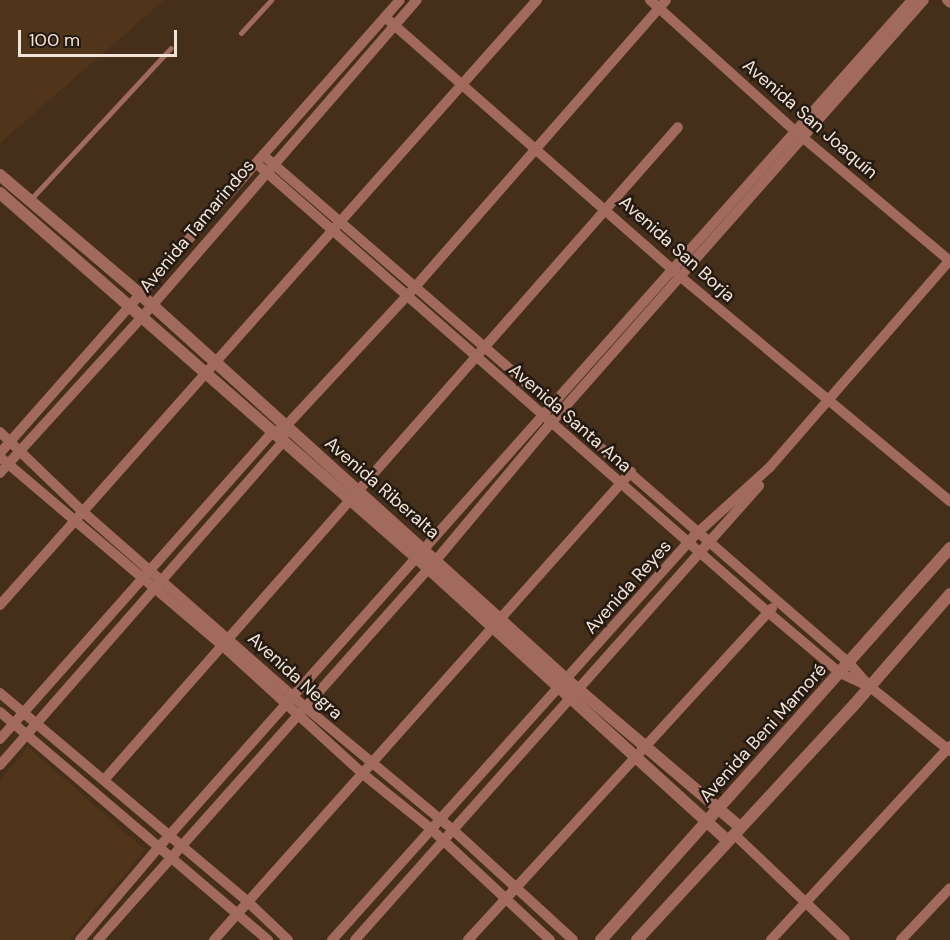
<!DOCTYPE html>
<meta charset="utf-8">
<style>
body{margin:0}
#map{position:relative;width:950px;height:940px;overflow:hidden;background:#452f1b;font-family:"DM Sans",sans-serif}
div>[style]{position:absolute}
.built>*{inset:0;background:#51351b}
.service>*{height:5px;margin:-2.5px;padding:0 2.5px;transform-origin:2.5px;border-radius:2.5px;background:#a16a5d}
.minor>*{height:10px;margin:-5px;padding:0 5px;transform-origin:5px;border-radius:5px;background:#a16a5d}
.tertiary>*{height:12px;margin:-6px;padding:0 6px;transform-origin:6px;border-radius:6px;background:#a16a5d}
span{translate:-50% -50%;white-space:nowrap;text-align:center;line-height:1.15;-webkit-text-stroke:5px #241a11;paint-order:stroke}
.street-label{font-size:18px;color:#f3e4d8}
.scale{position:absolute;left:18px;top:30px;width:159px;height:27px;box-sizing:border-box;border:3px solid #f3e4d8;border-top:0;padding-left:8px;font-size:18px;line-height:21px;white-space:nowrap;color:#f3e4d8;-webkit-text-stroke:4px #241a11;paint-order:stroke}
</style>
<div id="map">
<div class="built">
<div style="clip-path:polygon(0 0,164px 0,0 143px)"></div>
<div style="clip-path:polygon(28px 747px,145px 850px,69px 940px,0 940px,0 780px)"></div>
</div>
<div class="service">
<div style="left:241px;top:33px;width:45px;rotate:-47.7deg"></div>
<div style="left:30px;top:200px;width:207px;rotate:-47.2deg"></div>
</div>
<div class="minor">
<div style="left:650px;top:0;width:195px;rotate:42.1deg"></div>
<div style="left:795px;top:131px;width:202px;rotate:40deg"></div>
<div style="left:947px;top:0;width:4px;rotate:45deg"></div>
<div style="left:385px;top:17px;width:395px;rotate:41.3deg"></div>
<div style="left:682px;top:278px;width:349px;rotate:39.8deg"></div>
<div style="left:263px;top:155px;width:776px;rotate:40.92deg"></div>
<div style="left:849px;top:663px;width:30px;rotate:49deg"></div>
<div style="left:869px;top:686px;width:104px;rotate:38.7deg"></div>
<div style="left:256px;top:163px;width:682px;rotate:41.26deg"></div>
<div style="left:769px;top:613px;width:93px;rotate:40.2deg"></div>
<div style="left:840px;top:673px;width:29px;rotate:25deg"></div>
<div style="left:0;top:432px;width:114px;rotate:43.9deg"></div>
<div style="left:82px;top:511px;width:297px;rotate:41.3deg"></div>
<div style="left:305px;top:707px;width:191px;rotate:39.7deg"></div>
<div style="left:452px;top:829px;width:164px;rotate:42.5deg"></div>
<div style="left:0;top:453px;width:604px;rotate:-48.56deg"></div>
<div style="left:0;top:457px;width:294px;rotate:40.3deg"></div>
<div style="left:224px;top:647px;width:188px;rotate:42.4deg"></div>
<div style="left:363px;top:774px;width:86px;rotate:38.9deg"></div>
<div style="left:430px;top:828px;width:164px;rotate:43deg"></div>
<div style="left:0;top:473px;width:212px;rotate:-47.7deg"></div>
<div style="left:143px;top:316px;width:418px;rotate:-49.1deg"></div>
<div style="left:0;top:605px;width:809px;rotate:-48.41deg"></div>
<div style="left:0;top:693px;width:324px;rotate:40.1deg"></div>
<div style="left:248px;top:902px;width:55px;rotate:43.5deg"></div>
<div style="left:0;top:712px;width:352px;rotate:40.4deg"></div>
<div style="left:0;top:739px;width:408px;rotate:-48.4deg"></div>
<div style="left:271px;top:434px;width:16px;rotate:-27deg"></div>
<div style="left:285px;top:427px;width:191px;rotate:-47.1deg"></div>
<div style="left:415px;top:287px;width:381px;rotate:-48.8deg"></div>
<div style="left:0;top:765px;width:429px;rotate:-48.8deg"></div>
<div style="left:283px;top:442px;width:8px;rotate:-83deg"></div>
<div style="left:104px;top:780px;width:869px;rotate:-48.68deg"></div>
<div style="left:734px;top:834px;width:153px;rotate:43.7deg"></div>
<div style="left:80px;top:940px;width:122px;rotate:-49.7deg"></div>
<div style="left:159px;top:847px;width:1133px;rotate:-48.36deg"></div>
<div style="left:98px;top:940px;width:510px;rotate:-48.34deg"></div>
<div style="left:437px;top:559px;width:176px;rotate:-50.1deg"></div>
<div style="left:550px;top:424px;width:565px;rotate:-48.59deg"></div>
<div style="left:214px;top:940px;width:627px;rotate:-48.3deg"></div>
<div style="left:332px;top:940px;width:542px;rotate:-48.14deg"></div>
<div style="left:694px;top:536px;width:103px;rotate:-42.2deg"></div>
<div style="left:770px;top:467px;width:274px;rotate:-49deg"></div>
<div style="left:355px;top:940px;width:608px;rotate:-48.34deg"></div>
<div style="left:468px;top:940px;width:450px;rotate:-47.5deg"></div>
<div style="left:771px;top:940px;width:264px;rotate:-47.3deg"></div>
<div style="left:901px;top:940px;width:71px;rotate:-46.7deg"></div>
</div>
<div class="tertiary">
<div style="left:0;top:175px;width:185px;rotate:40.4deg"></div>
<div style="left:141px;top:295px;width:573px;rotate:42.1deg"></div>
<div style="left:566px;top:679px;width:228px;rotate:40.4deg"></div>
<div style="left:0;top:193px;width:554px;rotate:41.2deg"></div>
<div style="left:417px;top:558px;width:420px;rotate:42.3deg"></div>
<div style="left:601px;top:940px;width:525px;rotate:-48.32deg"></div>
<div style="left:637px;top:940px;width:320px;rotate:-47.3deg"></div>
<div style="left:854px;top:705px;width:147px;rotate:-49.1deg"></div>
</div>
<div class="street-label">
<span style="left:810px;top:119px;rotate:41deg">Avenida San Joaquín</span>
<span style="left:197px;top:226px;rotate:-50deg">Avenida Tamarindos</span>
<span style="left:677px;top:249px;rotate:42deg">Avenida San Borja</span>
<span style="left:570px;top:418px;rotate:41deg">Avenida Santa Ana</span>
<span style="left:382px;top:488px;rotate:41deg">Avenida Riberalta</span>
<span style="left:628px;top:587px;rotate:-48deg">Avenida Reyes</span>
<span style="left:295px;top:676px;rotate:42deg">Avenida Negra</span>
<span style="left:763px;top:733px;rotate:-48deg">Avenida Beni Mamoré</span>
</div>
<div class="scale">100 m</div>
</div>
